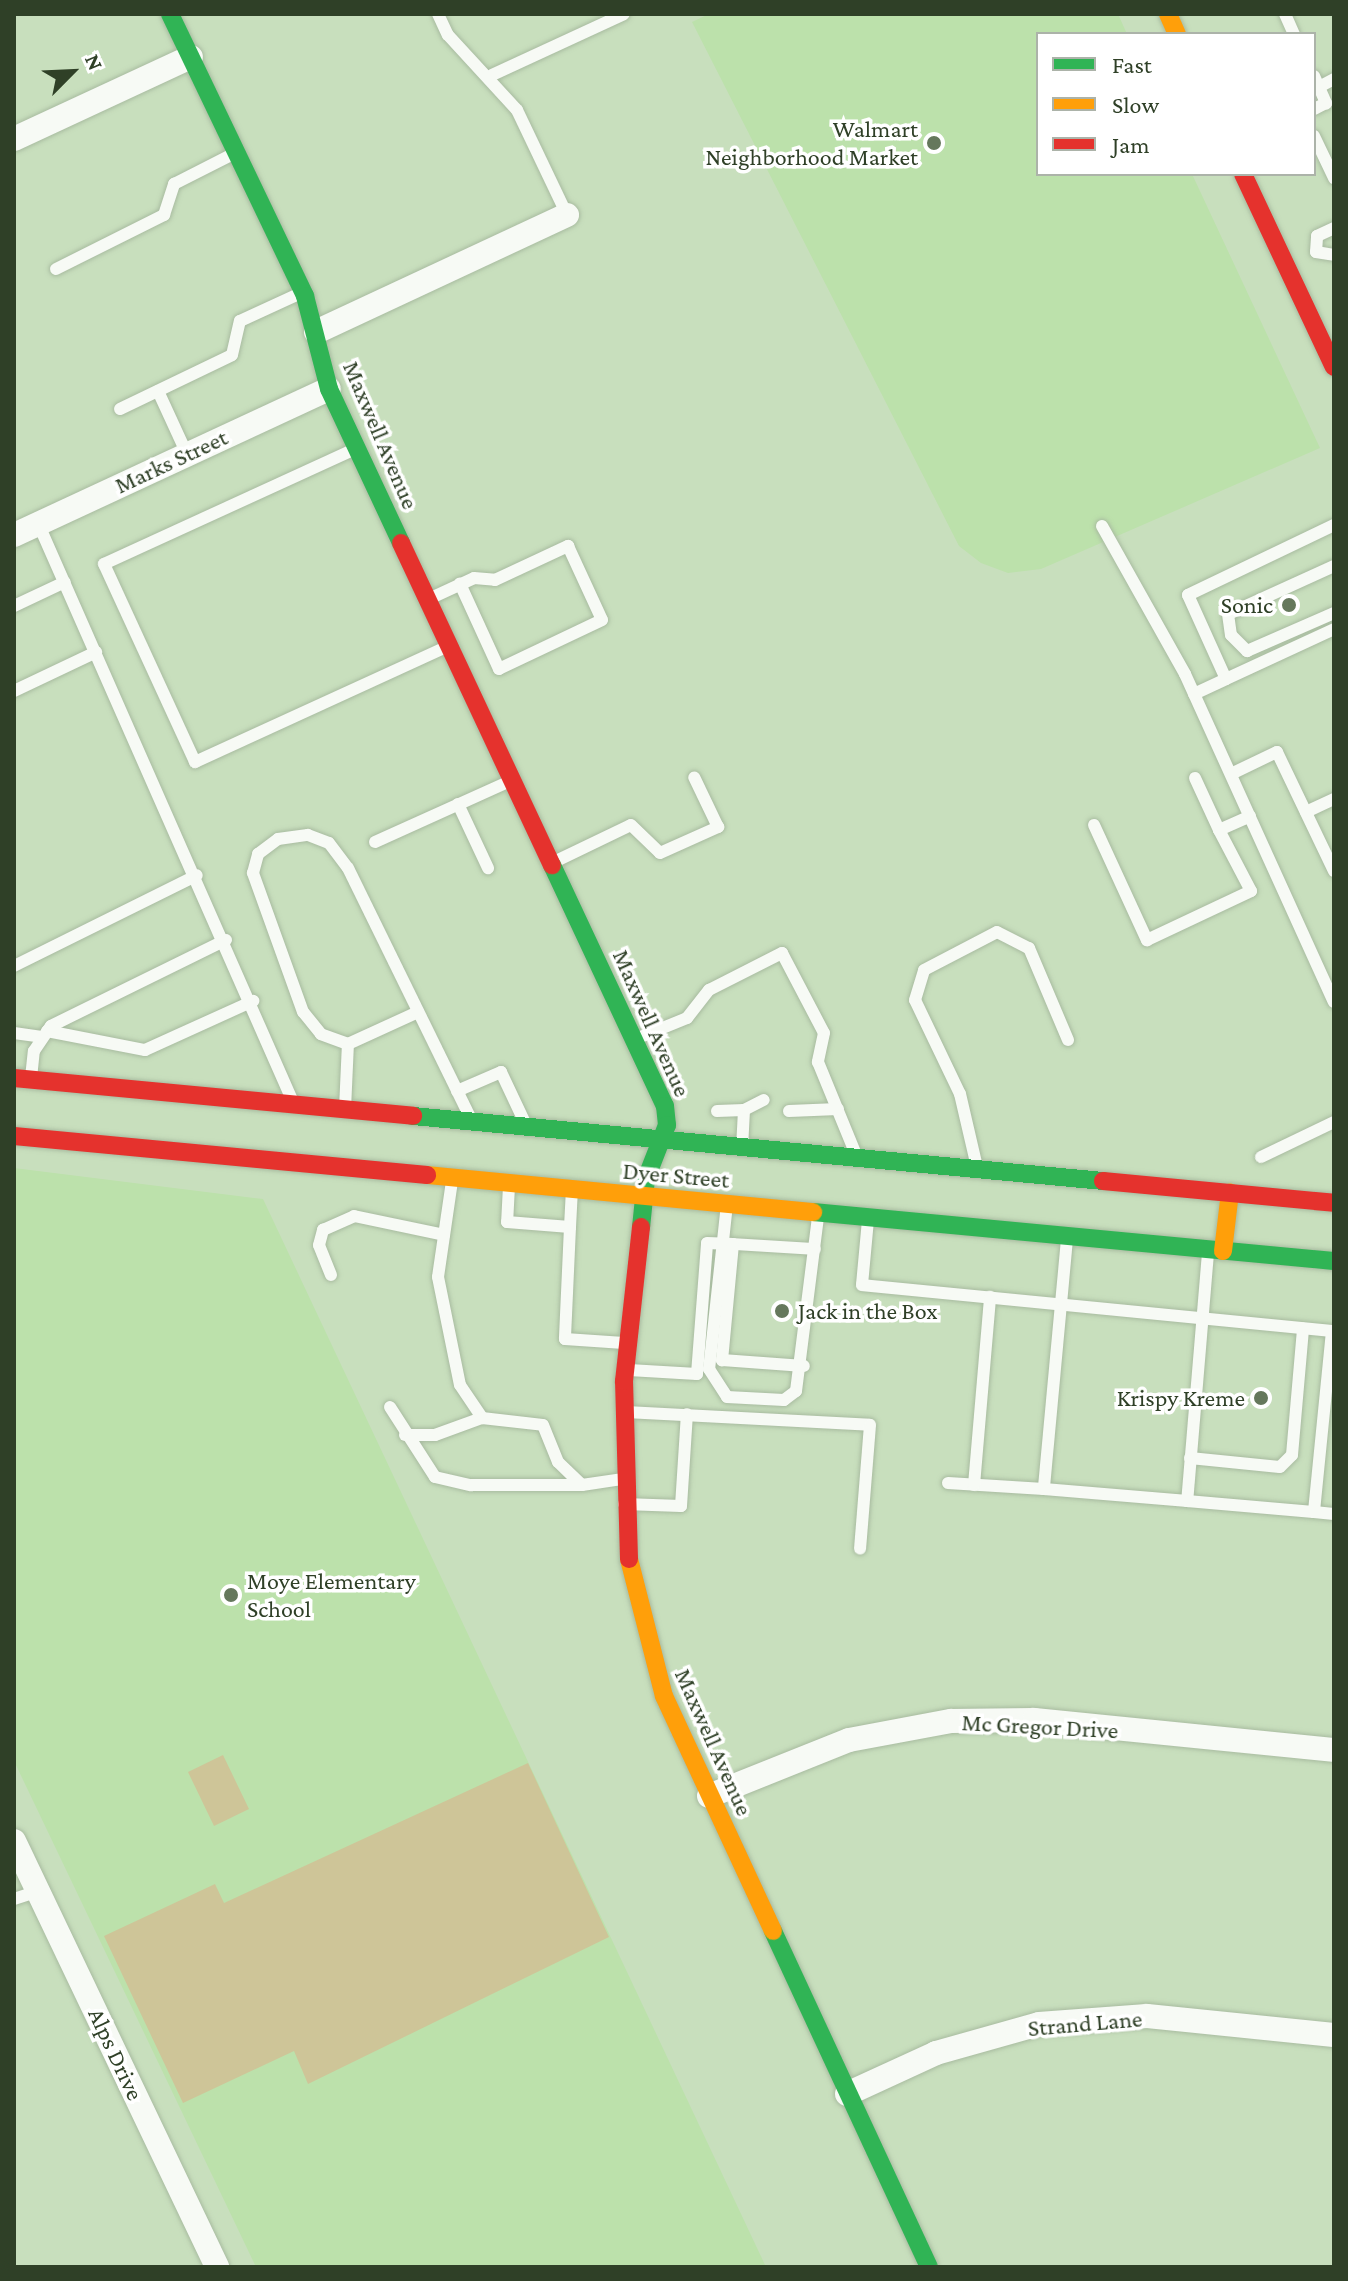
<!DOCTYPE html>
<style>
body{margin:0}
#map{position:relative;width:1348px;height:2281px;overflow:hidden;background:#c8dfbd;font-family:"Crimson Pro",serif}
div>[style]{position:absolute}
.built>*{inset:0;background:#bce1ab}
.green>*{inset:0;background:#cec598}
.roads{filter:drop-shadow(0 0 2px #a8bba0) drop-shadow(0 0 2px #a8bba0)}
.lane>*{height:12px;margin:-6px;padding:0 6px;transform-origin:6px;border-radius:6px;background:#f7faf5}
.street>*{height:24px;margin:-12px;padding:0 12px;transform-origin:12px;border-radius:12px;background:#f7faf5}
.fast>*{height:18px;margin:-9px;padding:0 9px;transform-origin:9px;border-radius:9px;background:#30b455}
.slow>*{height:18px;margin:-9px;padding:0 9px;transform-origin:9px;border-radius:9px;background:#ff9f0a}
.jam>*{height:18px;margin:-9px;padding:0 9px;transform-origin:9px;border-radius:9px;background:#e5322d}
.dots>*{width:22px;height:22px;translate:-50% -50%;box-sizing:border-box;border:4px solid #fff;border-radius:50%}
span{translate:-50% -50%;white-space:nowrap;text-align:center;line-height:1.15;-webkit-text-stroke:7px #fff;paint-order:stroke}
.poi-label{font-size:24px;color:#2f4027}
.right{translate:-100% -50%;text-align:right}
.left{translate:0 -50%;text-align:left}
.street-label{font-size:24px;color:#2f4027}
.frame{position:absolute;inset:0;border:16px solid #2f4027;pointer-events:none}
.legend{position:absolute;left:1036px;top:32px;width:280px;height:144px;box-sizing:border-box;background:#fff;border:2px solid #acb3a9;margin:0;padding:10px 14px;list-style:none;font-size:24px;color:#2f4027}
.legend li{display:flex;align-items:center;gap:16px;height:40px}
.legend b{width:40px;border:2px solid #acb3a9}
.north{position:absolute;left:32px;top:32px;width:80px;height:80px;-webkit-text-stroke:6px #fff;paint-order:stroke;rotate:66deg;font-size:22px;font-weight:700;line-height:32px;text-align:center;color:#2f4027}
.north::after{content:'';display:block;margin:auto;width:28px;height:36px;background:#2f4027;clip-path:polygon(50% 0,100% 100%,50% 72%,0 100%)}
</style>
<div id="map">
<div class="built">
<div style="clip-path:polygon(709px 14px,1118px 14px,1127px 34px,1038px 34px,1038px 174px,1192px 174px,1320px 448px,1041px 569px,1008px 573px,981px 563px,959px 546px,692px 22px)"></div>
<div style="clip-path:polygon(14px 1168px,263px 1199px,766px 2267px,256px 2267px,14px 1761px)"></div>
</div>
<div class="green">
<div style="clip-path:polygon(223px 1755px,249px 1809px,214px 1826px,188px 1772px)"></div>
<div style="clip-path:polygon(528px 1763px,609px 1937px,308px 2084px,294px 2051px,183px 2103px,104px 1936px,215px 1884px,224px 1903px)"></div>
</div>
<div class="roads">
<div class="lane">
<div style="left:438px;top:14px;width:23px;rotate:65deg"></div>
<div style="left:448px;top:35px;width:102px;rotate:47.4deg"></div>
<div style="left:517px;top:110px;width:116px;rotate:64.5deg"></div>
<div style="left:1285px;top:14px;width:22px;rotate:66deg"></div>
<div style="left:492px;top:75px;width:145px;rotate:-24.8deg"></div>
<div style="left:1314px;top:76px;width:30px;rotate:66deg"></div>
<div style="left:1326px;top:103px;width:13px;rotate:153deg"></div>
<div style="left:1319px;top:87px;width:17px;rotate:-28deg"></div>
<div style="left:1314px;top:136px;width:47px;rotate:64.5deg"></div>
<div style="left:1316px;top:252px;width:16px;rotate:-86deg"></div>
<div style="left:1317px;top:236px;width:19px;rotate:-25deg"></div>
<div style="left:1316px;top:252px;width:18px;rotate:9deg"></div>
<div style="left:56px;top:269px;width:121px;rotate:-26.6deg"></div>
<div style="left:164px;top:215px;width:33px;rotate:-72deg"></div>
<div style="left:174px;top:184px;width:66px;rotate:-27deg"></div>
<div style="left:158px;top:391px;width:69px;rotate:65.3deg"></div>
<div style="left:120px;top:409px;width:124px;rotate:-25.7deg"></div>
<div style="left:232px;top:355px;width:35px;rotate:-77deg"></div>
<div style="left:240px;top:321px;width:67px;rotate:-24.7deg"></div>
<div style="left:355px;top:449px;width:276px;rotate:155.4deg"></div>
<div style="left:104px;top:564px;width:218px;rotate:65.3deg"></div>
<div style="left:195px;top:762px;width:276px;rotate:-24.6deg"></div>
<div style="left:38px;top:523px;width:633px;rotate:66.23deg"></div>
<div style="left:1334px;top:525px;width:162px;rotate:154.4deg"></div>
<div style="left:1188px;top:595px;width:92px;rotate:65.7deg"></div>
<div style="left:1226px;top:679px;width:119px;rotate:-24.8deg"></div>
<div style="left:1102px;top:526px;width:170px;rotate:60.7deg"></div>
<div style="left:1185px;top:674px;width:360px;rotate:65.6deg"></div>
<div style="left:1334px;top:566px;width:116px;rotate:155.6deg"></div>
<div style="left:1228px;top:614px;width:21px;rotate:82deg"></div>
<div style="left:1231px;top:635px;width:23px;rotate:45deg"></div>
<div style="left:1247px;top:651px;width:95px;rotate:-23.6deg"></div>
<div style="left:431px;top:598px;width:47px;rotate:-24.9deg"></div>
<div style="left:474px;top:578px;width:21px;rotate:5deg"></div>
<div style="left:495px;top:580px;width:81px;rotate:-25deg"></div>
<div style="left:568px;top:546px;width:81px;rotate:65.3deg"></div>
<div style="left:602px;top:620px;width:114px;rotate:154.6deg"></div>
<div style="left:499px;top:669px;width:94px;rotate:-114.6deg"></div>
<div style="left:14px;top:606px;width:56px;rotate:-25.2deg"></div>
<div style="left:14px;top:691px;width:91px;rotate:-25.4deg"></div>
<div style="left:1194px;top:694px;width:35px;rotate:-25deg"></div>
<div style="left:1231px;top:774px;width:51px;rotate:-25.6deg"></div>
<div style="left:1277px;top:752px;width:132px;rotate:64.4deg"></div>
<div style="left:1195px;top:778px;width:57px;rotate:65.2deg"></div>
<div style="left:1219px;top:830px;width:34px;rotate:-24deg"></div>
<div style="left:458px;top:804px;width:71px;rotate:64.9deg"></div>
<div style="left:1306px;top:812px;width:31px;rotate:-25deg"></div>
<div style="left:1094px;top:825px;width:127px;rotate:65.3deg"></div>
<div style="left:1147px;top:940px;width:115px;rotate:-25.2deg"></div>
<div style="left:1251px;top:891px;width:69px;rotate:-117.7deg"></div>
<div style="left:375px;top:842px;width:148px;rotate:-24.3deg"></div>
<div style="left:554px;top:862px;width:85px;rotate:-25.7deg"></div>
<div style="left:631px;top:825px;width:40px;rotate:44deg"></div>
<div style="left:660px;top:853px;width:64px;rotate:-24.1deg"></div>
<div style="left:718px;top:827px;width:55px;rotate:-115.6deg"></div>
<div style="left:14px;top:966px;width:204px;rotate:-26.4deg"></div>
<div style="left:47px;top:1031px;width:100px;rotate:11deg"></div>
<div style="left:145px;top:1050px;width:119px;rotate:-24.4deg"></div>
<div style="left:14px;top:1033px;width:28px;rotate:8deg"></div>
<div style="left:638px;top:1038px;width:53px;rotate:-22.2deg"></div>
<div style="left:687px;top:1018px;width:36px;rotate:-52deg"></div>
<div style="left:709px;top:990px;width:82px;rotate:-26.9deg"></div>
<div style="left:782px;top:953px;width:90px;rotate:62.3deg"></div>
<div style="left:824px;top:1033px;width:30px;rotate:102deg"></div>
<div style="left:818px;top:1062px;width:97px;rotate:67.7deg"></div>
<div style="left:348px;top:1044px;width:77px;rotate:-24.6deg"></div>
<div style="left:31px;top:1078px;width:27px;rotate:-84deg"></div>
<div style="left:34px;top:1051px;width:30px;rotate:-56deg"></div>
<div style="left:51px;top:1026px;width:195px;rotate:-26.2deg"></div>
<div style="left:457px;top:1091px;width:48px;rotate:-23.4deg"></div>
<div style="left:501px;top:1072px;width:56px;rotate:64.8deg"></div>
<div style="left:345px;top:1109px;width:65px;rotate:-87.4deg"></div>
<div style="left:348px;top:1044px;width:29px;rotate:-160deg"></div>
<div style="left:321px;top:1034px;width:28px;rotate:-129deg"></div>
<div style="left:303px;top:1012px;width:148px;rotate:-109.8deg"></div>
<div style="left:253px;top:873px;width:20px;rotate:-75deg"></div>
<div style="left:258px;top:854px;width:25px;rotate:-37deg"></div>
<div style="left:278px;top:839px;width:30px;rotate:-8deg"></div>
<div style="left:308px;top:835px;width:22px;rotate:21deg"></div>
<div style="left:329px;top:843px;width:31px;rotate:53deg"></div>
<div style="left:348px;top:868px;width:275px;rotate:63.9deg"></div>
<div style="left:744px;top:1110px;width:22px;rotate:-27deg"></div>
<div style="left:717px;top:1111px;width:27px;rotate:-2deg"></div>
<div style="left:744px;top:1110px;width:34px;rotate:93deg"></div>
<div style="left:789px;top:1111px;width:49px;rotate:-2.3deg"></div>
<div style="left:1261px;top:1157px;width:81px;rotate:-25.6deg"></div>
<div style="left:977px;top:1167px;width:75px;rotate:-103.1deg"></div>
<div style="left:960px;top:1094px;width:104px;rotate:-115.6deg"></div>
<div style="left:915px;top:1000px;width:31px;rotate:-73deg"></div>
<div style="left:924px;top:970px;width:82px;rotate:-27.5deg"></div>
<div style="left:997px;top:932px;width:36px;rotate:27deg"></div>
<div style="left:1029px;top:948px;width:100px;rotate:67deg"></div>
<div style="left:452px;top:1181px;width:97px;rotate:98.3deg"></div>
<div style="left:438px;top:1277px;width:110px;rotate:78.5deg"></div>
<div style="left:460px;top:1385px;width:40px;rotate:56deg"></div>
<div style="left:482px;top:1418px;width:61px;rotate:6.5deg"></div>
<div style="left:543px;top:1425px;width:40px;rotate:68deg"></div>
<div style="left:558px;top:1462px;width:33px;rotate:44deg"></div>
<div style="left:582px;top:1485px;width:40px;rotate:-8.5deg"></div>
<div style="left:509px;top:1186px;width:36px;rotate:93deg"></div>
<div style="left:507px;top:1222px;width:63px;rotate:4.5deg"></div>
<div style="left:570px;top:1227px;width:112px;rotate:92.6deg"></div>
<div style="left:565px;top:1339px;width:59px;rotate:3.9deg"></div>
<div style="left:727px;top:1204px;width:166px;rotate:96.2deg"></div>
<div style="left:709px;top:1369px;width:33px;rotate:57deg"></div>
<div style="left:727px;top:1397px;width:57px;rotate:3deg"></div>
<div style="left:784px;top:1400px;width:15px;rotate:-37deg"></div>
<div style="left:796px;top:1391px;width:176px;rotate:-82.8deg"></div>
<div style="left:868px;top:1220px;width:65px;rotate:95.3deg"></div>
<div style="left:862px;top:1285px;width:474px;rotate:5.6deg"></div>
<div style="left:570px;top:1227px;width:36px;rotate:-87deg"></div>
<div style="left:1067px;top:1239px;width:251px;rotate:95.3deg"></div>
<div style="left:1044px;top:1489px;width:144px;rotate:4.8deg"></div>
<div style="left:733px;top:1244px;width:82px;rotate:3.5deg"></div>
<div style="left:1208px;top:1253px;width:249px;rotate:94.8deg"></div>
<div style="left:1187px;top:1501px;width:127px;rotate:5deg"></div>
<div style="left:331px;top:1275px;width:32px;rotate:-112deg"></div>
<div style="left:319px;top:1245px;width:16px;rotate:-75deg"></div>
<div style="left:323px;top:1230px;width:34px;rotate:-24deg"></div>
<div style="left:354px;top:1216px;width:92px;rotate:11.9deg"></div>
<div style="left:1332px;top:1331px;width:182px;rotate:95.7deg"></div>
<div style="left:1314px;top:1512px;width:20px;rotate:6deg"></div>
<div style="left:629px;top:1370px;width:68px;rotate:3.4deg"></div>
<div style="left:697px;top:1374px;width:131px;rotate:-85.6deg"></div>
<div style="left:707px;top:1243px;width:26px;rotate:2deg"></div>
<div style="left:733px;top:1244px;width:117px;rotate:95.4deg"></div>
<div style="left:722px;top:1360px;width:82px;rotate:4.2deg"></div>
<div style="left:390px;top:1407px;width:83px;rotate:57.3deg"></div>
<div style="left:435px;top:1477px;width:37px;rotate:13deg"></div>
<div style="left:471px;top:1485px;width:111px"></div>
<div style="left:626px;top:1412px;width:244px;rotate:3deg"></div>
<div style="left:870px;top:1425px;width:124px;rotate:94.6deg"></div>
<div style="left:405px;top:1435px;width:30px"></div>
<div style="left:435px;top:1435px;width:50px;rotate:-19.9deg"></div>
<div style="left:1190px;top:1458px;width:90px;rotate:5.7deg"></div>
<div style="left:1280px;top:1467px;width:17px;rotate:-45deg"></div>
<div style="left:1292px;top:1455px;width:127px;rotate:-85deg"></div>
<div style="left:948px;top:1483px;width:96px;rotate:3.6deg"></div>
<div style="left:974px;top:1485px;width:189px;rotate:-85.1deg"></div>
<div style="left:624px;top:1504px;width:57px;rotate:2deg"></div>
<div style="left:681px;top:1506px;width:92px;rotate:-86.3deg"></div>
<div style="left:14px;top:1899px;width:25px;rotate:-18deg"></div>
</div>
<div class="street">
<div style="left:14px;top:139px;width:195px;rotate:-24.9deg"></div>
<div style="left:316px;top:332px;width:277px;rotate:-25deg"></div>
<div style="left:14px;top:535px;width:347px;rotate:-24.9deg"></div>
<div style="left:709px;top:1796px;width:151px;rotate:-21.8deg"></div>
<div style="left:849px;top:1740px;width:104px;rotate:-10.6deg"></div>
<div style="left:951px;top:1721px;width:83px;rotate:-0.7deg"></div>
<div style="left:1034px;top:1720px;width:301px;rotate:5.7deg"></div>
<div style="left:14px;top:1841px;width:472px;rotate:64.5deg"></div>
<div style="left:847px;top:2094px;width:98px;rotate:-24.7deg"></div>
<div style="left:936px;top:2053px;width:107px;rotate:-15.7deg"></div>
<div style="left:1039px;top:2024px;width:108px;rotate:-4.2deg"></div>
<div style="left:1147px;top:2016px;width:188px;rotate:5.8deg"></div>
</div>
<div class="fast">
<div style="left:170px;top:14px;width:313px;rotate:64.4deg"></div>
<div style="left:305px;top:296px;width:96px;rotate:75.5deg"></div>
<div style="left:329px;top:389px;width:170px;rotate:64.9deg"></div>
<div style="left:552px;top:865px;width:266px;rotate:64.9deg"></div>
<div style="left:665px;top:1106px;width:19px;rotate:84deg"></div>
<div style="left:667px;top:1125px;width:58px;rotate:111.3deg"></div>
<div style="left:646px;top:1179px;width:48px;rotate:95.9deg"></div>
<div style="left:413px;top:1116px;width:693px;rotate:5.38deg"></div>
<div style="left:813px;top:1212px;width:523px;rotate:5.37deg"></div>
<div style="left:773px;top:1931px;width:370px;rotate:65.1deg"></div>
</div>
<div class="slow">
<div style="left:1168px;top:14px;width:22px;rotate:66deg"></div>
<div style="left:427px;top:1175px;width:388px;rotate:5.5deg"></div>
<div style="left:1223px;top:1251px;width:59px;rotate:-83.2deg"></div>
<div style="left:629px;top:1559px;width:141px;rotate:75.7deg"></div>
<div style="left:664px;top:1696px;width:259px;rotate:65.1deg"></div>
</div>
<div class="jam">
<div style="left:1243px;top:174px;width:213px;rotate:64.8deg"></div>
<div style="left:401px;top:543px;width:356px;rotate:64.9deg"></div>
<div style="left:14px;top:1078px;width:401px;rotate:5.4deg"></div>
<div style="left:14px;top:1136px;width:415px;rotate:5.4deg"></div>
<div style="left:1103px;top:1181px;width:232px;rotate:5.4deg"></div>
<div style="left:629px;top:1559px;width:178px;rotate:-91.6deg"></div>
<div style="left:624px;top:1381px;width:155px;rotate:-83.7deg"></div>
</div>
</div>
<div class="dots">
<div style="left:934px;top:143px;background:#65785c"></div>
<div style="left:1289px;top:605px;background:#65785c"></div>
<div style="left:782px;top:1311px;background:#65785c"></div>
<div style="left:1261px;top:1398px;background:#65785c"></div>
<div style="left:231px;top:1595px;background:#65785c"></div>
</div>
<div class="poi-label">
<span class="right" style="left:918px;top:143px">Walmart<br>Neighborhood Market</span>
<span class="right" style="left:1273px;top:605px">Sonic</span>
<span class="left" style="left:798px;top:1311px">Jack in the Box</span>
<span class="right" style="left:1245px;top:1398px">Krispy Kreme</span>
<span class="left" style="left:247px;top:1595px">Moye Elementary<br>School</span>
</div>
<div class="street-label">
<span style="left:381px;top:435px;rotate:67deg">Maxwell Avenue</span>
<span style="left:171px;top:461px;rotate:-25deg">Marks Street</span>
<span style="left:652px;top:1023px;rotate:66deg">Maxwell Avenue</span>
<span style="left:676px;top:1175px;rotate:5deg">Dyer Street</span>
<span style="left:1040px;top:1726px;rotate:3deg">Mc Gregor Drive</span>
<span style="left:714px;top:1742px;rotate:66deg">Maxwell Avenue</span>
<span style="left:1085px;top:2023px;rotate:-5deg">Strand Lane</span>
<span style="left:116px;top:2054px;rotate:65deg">Alps Drive</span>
</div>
<div class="frame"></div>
<ul class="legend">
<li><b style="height:10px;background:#30b455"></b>Fast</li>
<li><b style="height:10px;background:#ff9f0a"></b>Slow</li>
<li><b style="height:10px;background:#e5322d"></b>Jam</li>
</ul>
<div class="north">N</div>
</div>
